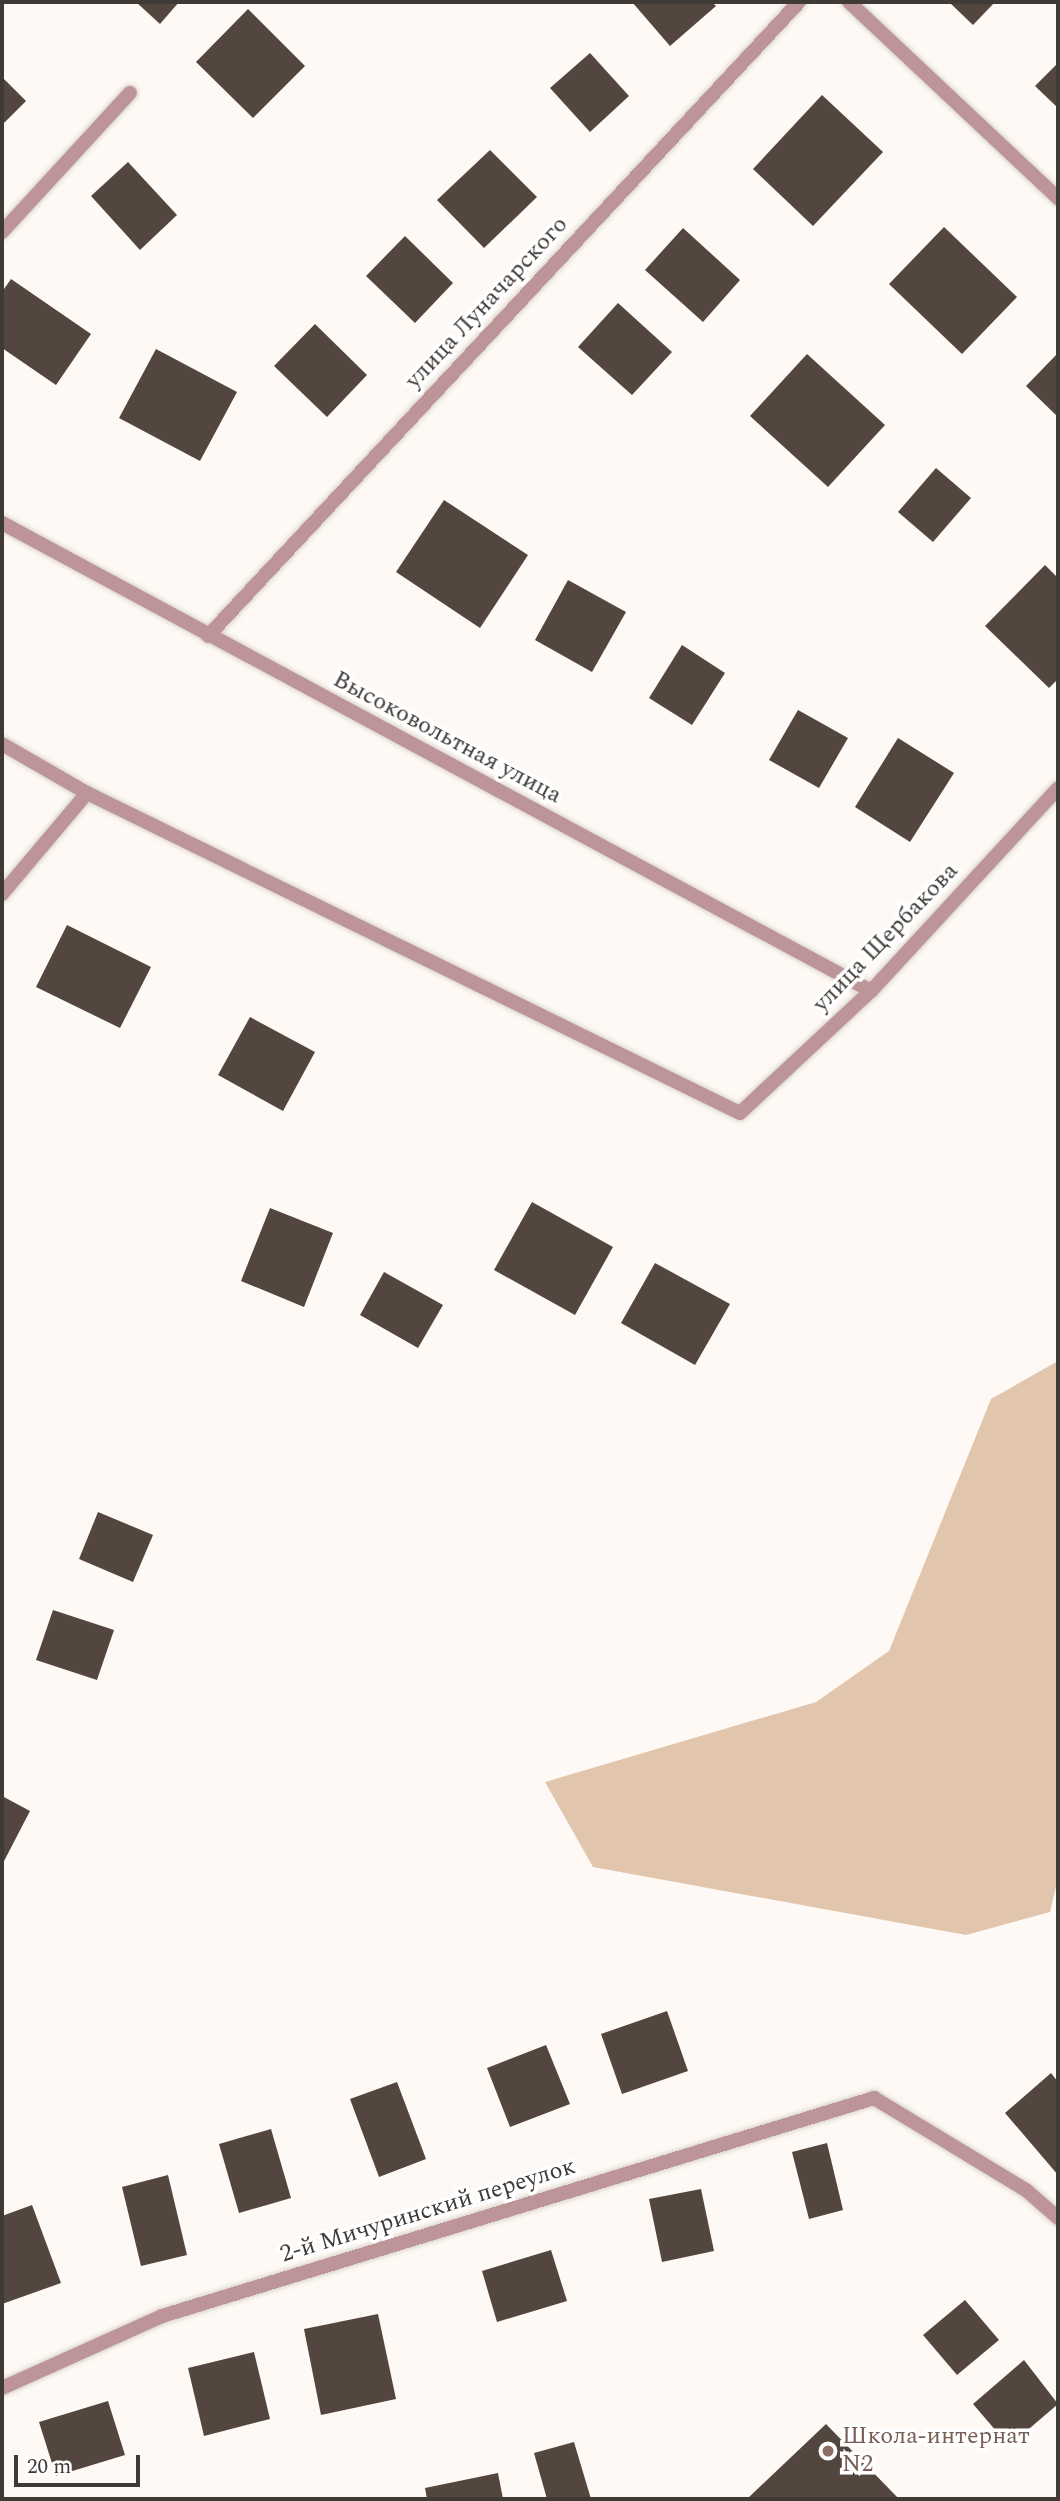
<!DOCTYPE html>
<meta charset="utf-8">
<style>
body{margin:0}
#map{position:relative;width:1060px;height:2501px;overflow:hidden;background:#fef9f4;font-family:Spectral,serif}
div>[style]{position:absolute}
.forest>*{inset:0;background:#e1c5ac}
.building>*{inset:0;background:#52463f}
.roads{filter:drop-shadow(0 0 2px #d8d3ce) drop-shadow(0 0 2px #d8d3ce)}
.street>*{height:14px;margin:-7px;padding:0 7px;transform-origin:7px;border-radius:7px;background:#bd9599}
.dots>*{width:19px;height:19px;translate:-50% -50%;box-sizing:border-box;border:4px solid #fff;border-radius:50%}
span{translate:-50% -50%;white-space:nowrap;text-align:center;line-height:1.15;-webkit-text-stroke:7px #fff;paint-order:stroke}
.street-label{font-size:24px;color:#3f3a36}
.education-label{font-size:24px;color:#785e54}
.left{translate:0 -50%;text-align:left}
.frame{position:absolute;inset:0;border:4px solid #3f3a36;pointer-events:none}
.scale{position:absolute;left:14px;top:2455px;width:126px;height:32px;box-sizing:border-box;border:4px solid #3f3a36;border-top:0;padding-left:9px;font-size:21px;line-height:24px;white-space:nowrap;color:#3f3a36;-webkit-text-stroke:5px #fff;paint-order:stroke}
</style>
<div id="map">
<div class="forest">
<div style="clip-path:polygon(1058px 1361px,1058px 1878px,1050px 1912px,966px 1935px,593px 1867px,545px 1782px,816px 1702px,889px 1651px,991px 1399px)"></div>
</div>
<div class="building">
<div style="clip-path:polygon(136px 2px,179px 2px,160px 24px)"></div>
<div style="clip-path:polygon(632px 2px,712px 2px,716px 6px,670px 46px)"></div>
<div style="clip-path:polygon(949px 2px,995px 2px,973px 25px)"></div>
<div style="clip-path:polygon(248px 9px,305px 66px,253px 118px,196px 62px)"></div>
<div style="clip-path:polygon(590px 53px,629px 96px,590px 132px,550px 88px)"></div>
<div style="clip-path:polygon(1058px 63px,1058px 108px,1035px 86px)"></div>
<div style="clip-path:polygon(2px 77px,26px 101px,2px 125px)"></div>
<div style="clip-path:polygon(822px 95px,883px 152px,813px 226px,753px 169px)"></div>
<div style="clip-path:polygon(490px 150px,537px 197px,484px 248px,437px 200px)"></div>
<div style="clip-path:polygon(128px 162px,177px 215px,140px 250px,91px 196px)"></div>
<div style="clip-path:polygon(944px 227px,1017px 297px,962px 354px,889px 284px)"></div>
<div style="clip-path:polygon(683px 228px,740px 280px,703px 322px,645px 270px)"></div>
<div style="clip-path:polygon(405px 236px,453px 283px,415px 323px,366px 276px)"></div>
<div style="clip-path:polygon(11px 279px,91px 334px,56px 385px,2px 348px,2px 292px)"></div>
<div style="clip-path:polygon(618px 303px,672px 352px,632px 395px,578px 347px)"></div>
<div style="clip-path:polygon(315px 324px,367px 375px,327px 417px,274px 366px)"></div>
<div style="clip-path:polygon(156px 349px,237px 392px,200px 461px,119px 418px)"></div>
<div style="clip-path:polygon(1058px 353px,1058px 417px,1026px 386px)"></div>
<div style="clip-path:polygon(807px 354px,885px 425px,828px 487px,750px 416px)"></div>
<div style="clip-path:polygon(936px 468px,971px 498px,933px 542px,898px 512px)"></div>
<div style="clip-path:polygon(444px 500px,528px 555px,480px 628px,396px 572px)"></div>
<div style="clip-path:polygon(1045px 565px,1058px 578px,1058px 679px,1049px 688px,985px 626px)"></div>
<div style="clip-path:polygon(568px 580px,626px 612px,592px 672px,535px 640px)"></div>
<div style="clip-path:polygon(682px 645px,725px 673px,692px 725px,649px 698px)"></div>
<div style="clip-path:polygon(798px 710px,848px 738px,819px 788px,769px 760px)"></div>
<div style="clip-path:polygon(898px 738px,954px 773px,910px 842px,855px 807px)"></div>
<div style="clip-path:polygon(67px 925px,151px 967px,120px 1028px,36px 987px)"></div>
<div style="clip-path:polygon(250px 1017px,315px 1052px,283px 1111px,218px 1075px)"></div>
<div style="clip-path:polygon(532px 1202px,613px 1247px,575px 1315px,494px 1270px)"></div>
<div style="clip-path:polygon(270px 1208px,333px 1233px,304px 1307px,241px 1281px)"></div>
<div style="clip-path:polygon(655px 1263px,730px 1304px,695px 1365px,621px 1323px)"></div>
<div style="clip-path:polygon(384px 1272px,443px 1305px,418px 1348px,360px 1315px)"></div>
<div style="clip-path:polygon(98px 1512px,153px 1535px,133px 1582px,79px 1559px)"></div>
<div style="clip-path:polygon(53px 1610px,114px 1630px,97px 1680px,36px 1660px)"></div>
<div style="clip-path:polygon(2px 1796px,30px 1811px,2px 1865px)"></div>
<div style="clip-path:polygon(667px 2011px,688px 2071px,622px 2094px,601px 2034px)"></div>
<div style="clip-path:polygon(546px 2045px,570px 2104px,510px 2127px,487px 2068px)"></div>
<div style="clip-path:polygon(1051px 2073px,1058px 2082px,1058px 2175px,1005px 2113px)"></div>
<div style="clip-path:polygon(397px 2082px,426px 2159px,379px 2177px,350px 2099px)"></div>
<div style="clip-path:polygon(271px 2129px,291px 2198px,239px 2213px,219px 2144px)"></div>
<div style="clip-path:polygon(827px 2143px,843px 2210px,809px 2219px,792px 2152px)"></div>
<div style="clip-path:polygon(168px 2175px,187px 2255px,141px 2266px,122px 2187px)"></div>
<div style="clip-path:polygon(701px 2189px,714px 2251px,662px 2262px,649px 2199px)"></div>
<div style="clip-path:polygon(32px 2205px,61px 2283px,2px 2304px,2px 2216px)"></div>
<div style="clip-path:polygon(551px 2250px,567px 2301px,497px 2322px,482px 2271px)"></div>
<div style="clip-path:polygon(965px 2300px,999px 2340px,957px 2375px,923px 2335px)"></div>
<div style="clip-path:polygon(378px 2314px,396px 2399px,321px 2415px,304px 2329px)"></div>
<div style="clip-path:polygon(254px 2352px,270px 2419px,204px 2436px,188px 2368px)"></div>
<div style="clip-path:polygon(1024px 2360px,1058px 2404px,1009px 2446px,973px 2404px)"></div>
<div style="clip-path:polygon(108px 2401px,125px 2455px,56px 2476px,39px 2422px)"></div>
<div style="clip-path:polygon(826px 2424px,899px 2499px,747px 2499px)"></div>
<div style="clip-path:polygon(574px 2442px,591px 2499px,547px 2499px,534px 2453px)"></div>
<div style="clip-path:polygon(498px 2473px,503px 2499px,427px 2499px,425px 2488px)"></div>
</div>
<div class="roads">
<div class="street">
<div style="left:849px;top:2px;width:287px;rotate:43.2deg"></div>
<div style="left:2px;top:232px;width:189px;rotate:-47.4deg"></div>
<div style="left:2px;top:523px;width:987px;rotate:28.3deg"></div>
<div style="left:208px;top:636px;width:867px;rotate:-47.01deg"></div>
<div style="left:2px;top:744px;width:98px;rotate:30deg"></div>
<div style="left:87px;top:793px;width:727px;rotate:26.11deg"></div>
<div style="left:740px;top:1113px;width:179px;rotate:-43deg"></div>
<div style="left:871px;top:991px;width:276px;rotate:-47.3deg"></div>
<div style="left:2px;top:894px;width:132px;rotate:-49.9deg"></div>
<div style="left:2px;top:2388px;width:175px;rotate:-24.2deg"></div>
<div style="left:162px;top:2316px;width:745px;rotate:-17.02deg"></div>
<div style="left:874px;top:2098px;width:178px;rotate:31.2deg"></div>
<div style="left:1026px;top:2190px;width:43px;rotate:41.2deg"></div>
</div>
</div>
<div class="dots">
<div style="left:828px;top:2451px;background:#8d6e63"></div>
</div>
<div class="street-label">
<span style="left:487px;top:303px;rotate:-47deg">улица Луначарского</span>
<span style="left:447px;top:738px;rotate:28deg">Высоковольтная улица</span>
<span style="left:886px;top:938px;rotate:-46deg">улица Щербакова</span>
<span style="left:428px;top:2211px;rotate:-17deg">2-й Мичуринский переулок</span>
</div>
<div class="education-label">
<span class="left" style="left:842px;top:2451px">Школа-интернат<br>N2</span>
</div>
<div class="frame"></div>
<div class="scale">20 m</div>
</div>
